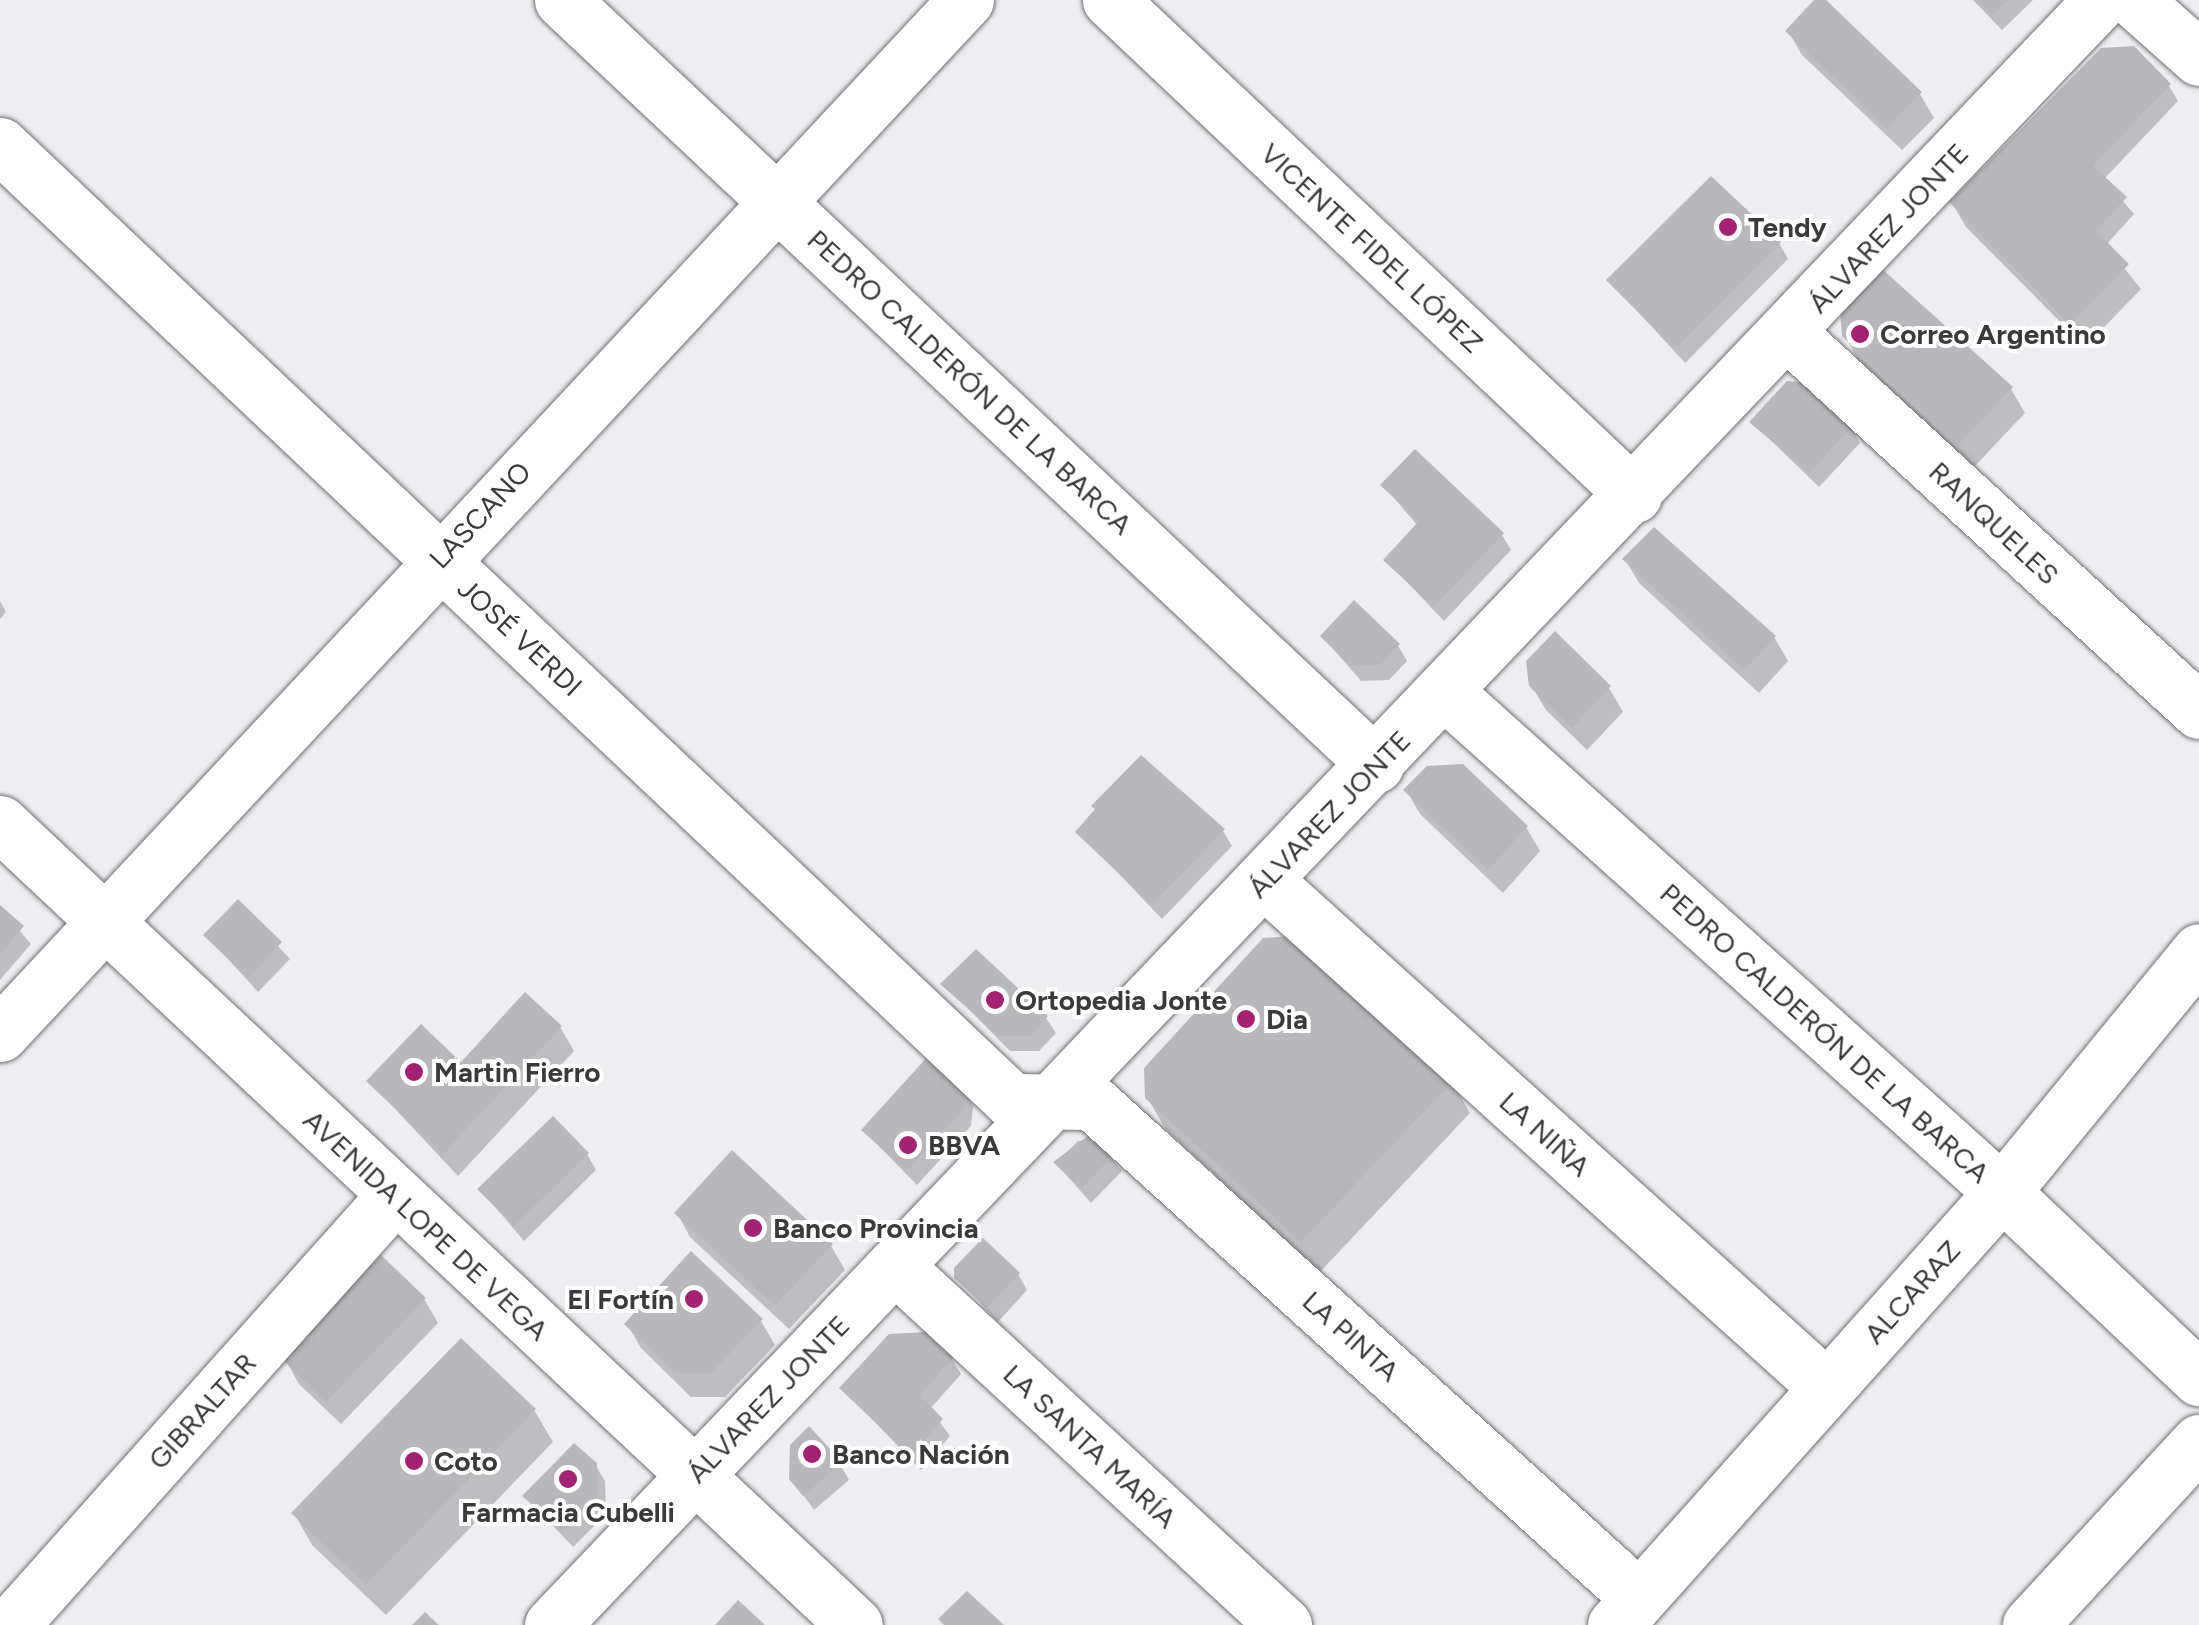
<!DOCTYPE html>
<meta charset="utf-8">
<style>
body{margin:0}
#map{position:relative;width:2199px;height:1625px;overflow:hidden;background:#eeeef2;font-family:Figtree,sans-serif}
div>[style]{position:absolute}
.shadow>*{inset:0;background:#0003}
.building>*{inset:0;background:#b8b8bc}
.roads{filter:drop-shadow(0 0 2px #707074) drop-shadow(0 0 2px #707074)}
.minor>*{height:55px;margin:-27.5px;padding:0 27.5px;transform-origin:27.5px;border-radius:27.5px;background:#fff}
.major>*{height:55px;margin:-27.5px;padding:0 27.5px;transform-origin:27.5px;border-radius:27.5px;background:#fff}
.dots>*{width:28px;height:28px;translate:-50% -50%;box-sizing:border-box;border:5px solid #fff;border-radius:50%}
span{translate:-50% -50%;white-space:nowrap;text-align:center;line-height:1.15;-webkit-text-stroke:8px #fff;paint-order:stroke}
.poi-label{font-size:28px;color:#3a3a3c;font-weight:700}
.left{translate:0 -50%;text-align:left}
.right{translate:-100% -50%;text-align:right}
.street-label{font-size:28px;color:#3a3a3c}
</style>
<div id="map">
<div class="shadow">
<div style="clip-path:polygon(1818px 0,1920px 94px,1934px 118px,1902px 150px,1802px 55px,1788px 31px)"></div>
<div style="clip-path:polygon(1973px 0,2033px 0,2002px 30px)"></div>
<div style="clip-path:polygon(2169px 86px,2178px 101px,2104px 179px,2134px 214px,2106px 245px,2141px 289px,2085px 347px,1966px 227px,1952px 203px)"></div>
<div style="clip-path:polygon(1779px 243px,1788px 259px,1685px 363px,1609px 280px)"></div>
<div style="clip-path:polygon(1845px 336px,2011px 389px,2025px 413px,1973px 468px,1859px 361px)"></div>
<div style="clip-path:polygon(1752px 422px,1851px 427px,1860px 443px,1819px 487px)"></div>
<div style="clip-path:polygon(1383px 485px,1502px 535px,1511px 550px,1444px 621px,1386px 560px,1418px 526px)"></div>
<div style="clip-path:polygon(1625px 559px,1774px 637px,1788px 661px,1759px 693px,1639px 583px)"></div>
<div style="clip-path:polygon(0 601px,6px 612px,0 619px)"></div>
<div style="clip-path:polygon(1323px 637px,1398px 646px,1407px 661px,1389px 680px,1361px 681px)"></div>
<div style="clip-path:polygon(1531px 685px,1609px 688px,1623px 712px,1587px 750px,1546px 710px)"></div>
<div style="clip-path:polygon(1406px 790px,1526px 827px,1540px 851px,1503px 893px,1420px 814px)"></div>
<div style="clip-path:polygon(1223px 831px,1232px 846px,1162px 919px,1079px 832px)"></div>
<div style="clip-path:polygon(238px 903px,290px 959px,258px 992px,206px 935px)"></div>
<div style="clip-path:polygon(0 908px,31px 944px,0 980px)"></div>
<div style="clip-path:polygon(944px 984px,1046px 1018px,1056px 1033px,1039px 1051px,1010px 1051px)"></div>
<div style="clip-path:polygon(560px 1027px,574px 1051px,458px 1176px,369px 1081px,460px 1065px)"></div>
<div style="clip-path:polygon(1452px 1082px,1470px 1113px,1320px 1272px,1166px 1130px,1147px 1097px)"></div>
<div style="clip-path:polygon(963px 1090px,973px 1106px,971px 1126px,917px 1185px,864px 1131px)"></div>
<div style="clip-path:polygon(1097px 1140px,1122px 1171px,1091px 1203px,1056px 1163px,1078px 1141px)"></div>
<div style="clip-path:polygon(587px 1154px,596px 1170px,524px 1241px,481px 1190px)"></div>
<div style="clip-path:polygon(677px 1213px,831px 1246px,845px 1270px,789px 1329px,690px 1237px)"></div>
<div style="clip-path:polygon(1018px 1274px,1027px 1290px,998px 1322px,956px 1277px)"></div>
<div style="clip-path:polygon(424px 1299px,438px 1323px,341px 1424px,299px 1384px,285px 1359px)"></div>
<div style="clip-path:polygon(761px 1321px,775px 1345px,725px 1397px,691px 1397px,641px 1348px,627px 1324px)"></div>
<div style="clip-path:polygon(952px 1359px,961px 1374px,930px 1409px,950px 1436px,921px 1470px,842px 1388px)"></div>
<div style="clip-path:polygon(534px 1410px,553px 1442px,386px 1615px,312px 1545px,294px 1513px)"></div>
<div style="clip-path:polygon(840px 1464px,849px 1480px,814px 1510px,791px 1478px)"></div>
<div style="clip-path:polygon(595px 1465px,605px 1481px,606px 1514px,573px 1547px,525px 1496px)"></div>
</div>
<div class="building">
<div style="clip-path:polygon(1814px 0,1826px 0,1922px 92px,1887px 128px,1785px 31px)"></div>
<div style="clip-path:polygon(1977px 0,2008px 0,1992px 15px)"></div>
<div style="clip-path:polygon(2134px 46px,2171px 84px,2093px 166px,2127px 197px,2096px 231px,2129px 264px,2070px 325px,1949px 202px,2101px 48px)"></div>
<div style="clip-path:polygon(1711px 176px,1781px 242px,1675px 349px,1606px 280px)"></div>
<div style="clip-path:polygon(1881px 268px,2013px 387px,1958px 445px,1842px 336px,1840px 312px)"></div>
<div style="clip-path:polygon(1787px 381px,1807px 383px,1853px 426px,1809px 473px,1749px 422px)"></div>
<div style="clip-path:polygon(1415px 449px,1504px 533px,1434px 607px,1383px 560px,1419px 521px,1380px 485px)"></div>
<div style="clip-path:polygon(1654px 527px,1776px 636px,1744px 670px,1622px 559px)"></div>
<div style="clip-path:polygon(1354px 600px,1400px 644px,1380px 665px,1350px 666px,1320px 636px)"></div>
<div style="clip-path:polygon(1555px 631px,1611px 686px,1572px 728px,1529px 686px,1526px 661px)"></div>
<div style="clip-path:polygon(1141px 755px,1225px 829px,1152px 905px,1075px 832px,1095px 809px,1091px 806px)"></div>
<div style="clip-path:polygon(1463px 764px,1528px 826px,1488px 870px,1403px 790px,1427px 766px)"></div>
<div style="clip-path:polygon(238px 899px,282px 942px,248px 978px,203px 935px)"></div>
<div style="clip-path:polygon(0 905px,24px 926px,0 955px)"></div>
<div style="clip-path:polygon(1293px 936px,1454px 1080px,1301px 1242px,1145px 1098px,1144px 1068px,1263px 938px)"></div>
<div style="clip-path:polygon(976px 949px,1048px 1016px,1030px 1036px,999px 1036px,940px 984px)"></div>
<div style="clip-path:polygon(525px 992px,562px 1026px,443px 1154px,366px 1081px,421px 1024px,461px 1062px)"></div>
<div style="clip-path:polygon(929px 1055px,965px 1088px,964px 1109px,907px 1171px,861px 1130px)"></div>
<div style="clip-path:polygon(553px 1116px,589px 1153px,514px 1226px,477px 1189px)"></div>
<div style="clip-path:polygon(1088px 1136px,1115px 1153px,1081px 1189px,1053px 1162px)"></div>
<div style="clip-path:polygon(732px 1150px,833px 1244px,775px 1306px,674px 1213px)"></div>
<div style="clip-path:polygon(983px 1238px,1020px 1273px,987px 1308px,954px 1278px,954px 1268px)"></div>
<div style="clip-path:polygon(691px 1251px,763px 1319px,711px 1373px,675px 1373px,624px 1324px)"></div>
<div style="clip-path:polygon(381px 1255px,426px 1298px,326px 1402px,282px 1359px)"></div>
<div style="clip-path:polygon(927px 1332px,954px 1357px,920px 1395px,943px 1419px,911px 1456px,839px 1388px,889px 1334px)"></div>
<div style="clip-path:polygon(461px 1338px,536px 1409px,366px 1585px,291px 1513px)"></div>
<div style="clip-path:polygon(809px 1426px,842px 1462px,803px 1496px,789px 1479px,790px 1445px)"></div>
<div style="clip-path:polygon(574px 1443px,597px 1463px,598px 1498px,563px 1533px,522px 1496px)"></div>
<div style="clip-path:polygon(967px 1591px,1004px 1625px,944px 1625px,938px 1619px)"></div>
<div style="clip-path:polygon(738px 1600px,765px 1625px,715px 1625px)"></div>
<div style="clip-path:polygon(425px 1612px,439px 1625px,412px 1625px)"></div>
</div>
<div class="roads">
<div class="minor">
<div style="left:562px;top:0;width:1117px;rotate:43.22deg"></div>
<div style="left:1110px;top:0;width:721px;rotate:43.37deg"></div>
<div style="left:2134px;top:0;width:87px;rotate:41.7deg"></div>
<div style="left:0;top:145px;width:1392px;rotate:43.37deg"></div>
<div style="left:1012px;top:1101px;width:80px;rotate:0.7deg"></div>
<div style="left:1092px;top:1102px;width:738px;rotate:42.2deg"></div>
<div style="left:1789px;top:334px;width:557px;rotate:42.6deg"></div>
<div style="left:1446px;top:693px;width:747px;rotate:41.91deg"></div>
<div style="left:2002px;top:1192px;width:271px;rotate:43.4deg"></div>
<div style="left:1265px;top:881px;width:755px;rotate:42.05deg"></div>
<div style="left:0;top:1034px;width:1415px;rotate:-46.95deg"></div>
<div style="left:896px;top:1267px;width:528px;rotate:42.7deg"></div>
<div style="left:11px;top:1625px;width:575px;rotate:-48.24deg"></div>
<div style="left:552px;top:1625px;width:2245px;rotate:-46.37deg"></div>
<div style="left:1615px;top:1625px;width:581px;rotate:-48.21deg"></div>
<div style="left:2002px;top:1192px;width:311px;rotate:-50.7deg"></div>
<div style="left:2030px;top:1625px;width:249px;rotate:-47.3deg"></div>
</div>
<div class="major">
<div style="left:0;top:823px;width:1172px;rotate:43.17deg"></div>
</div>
</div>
<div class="dots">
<div style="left:1728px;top:227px;background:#a22171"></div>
<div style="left:1860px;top:334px;background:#a22171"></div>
<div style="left:995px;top:1000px;background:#a22171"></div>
<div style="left:1246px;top:1019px;background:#a22171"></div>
<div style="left:414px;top:1072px;background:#a22171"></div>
<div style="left:908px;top:1145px;background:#a22171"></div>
<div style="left:753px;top:1228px;background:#a22171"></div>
<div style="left:694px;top:1299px;background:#a22171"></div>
<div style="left:812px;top:1454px;background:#a22171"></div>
<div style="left:414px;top:1461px;background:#a22171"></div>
<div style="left:568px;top:1479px;background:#a22171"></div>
</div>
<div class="poi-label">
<span class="left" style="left:1748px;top:227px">Tendy</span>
<span class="left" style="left:1880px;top:334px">Correo Argentino</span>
<span class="left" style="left:1015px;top:1000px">Ortopedia Jonte</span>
<span class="left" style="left:1266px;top:1019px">Dia</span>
<span class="left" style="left:434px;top:1072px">Martin Fierro</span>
<span class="left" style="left:928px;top:1145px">BBVA</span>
<span class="left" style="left:773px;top:1228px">Banco Provincia</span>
<span class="right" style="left:674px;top:1299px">El Fortín</span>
<span class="left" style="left:832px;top:1454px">Banco Nación</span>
<span class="left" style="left:434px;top:1461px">Coto</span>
<span style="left:568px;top:1512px">Farmacia Cubelli</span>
</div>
<div class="street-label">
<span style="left:1888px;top:228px;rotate:-47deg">ÁLVAREZ JONTE</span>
<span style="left:1372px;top:248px;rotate:43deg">VICENTE FIDEL LÓPEZ</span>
<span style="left:970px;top:382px;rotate:43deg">PEDRO CALDERÓN DE LA BARCA</span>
<span style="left:480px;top:515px;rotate:-47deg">LASCANO</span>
<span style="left:1994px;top:523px;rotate:43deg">RANQUELES</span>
<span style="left:520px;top:637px;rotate:43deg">JOSÉ VERDI</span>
<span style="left:1329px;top:814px;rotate:-46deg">ÁLVAREZ JONTE</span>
<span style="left:1825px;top:1033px;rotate:42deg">PEDRO CALDERÓN DE LA BARCA</span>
<span style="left:1545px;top:1134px;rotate:42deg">LA NIÑA</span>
<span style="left:426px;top:1225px;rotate:43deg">AVENIDA LOPE DE VEGA</span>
<span style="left:1912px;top:1292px;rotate:-48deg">ALCARAZ</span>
<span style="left:1351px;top:1336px;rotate:42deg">LA PINTA</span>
<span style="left:768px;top:1399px;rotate:-46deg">ÁLVAREZ JONTE</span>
<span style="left:202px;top:1411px;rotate:-48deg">GIBRALTAR</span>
<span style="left:1090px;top:1446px;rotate:43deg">LA SANTA MARÍA</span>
</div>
</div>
